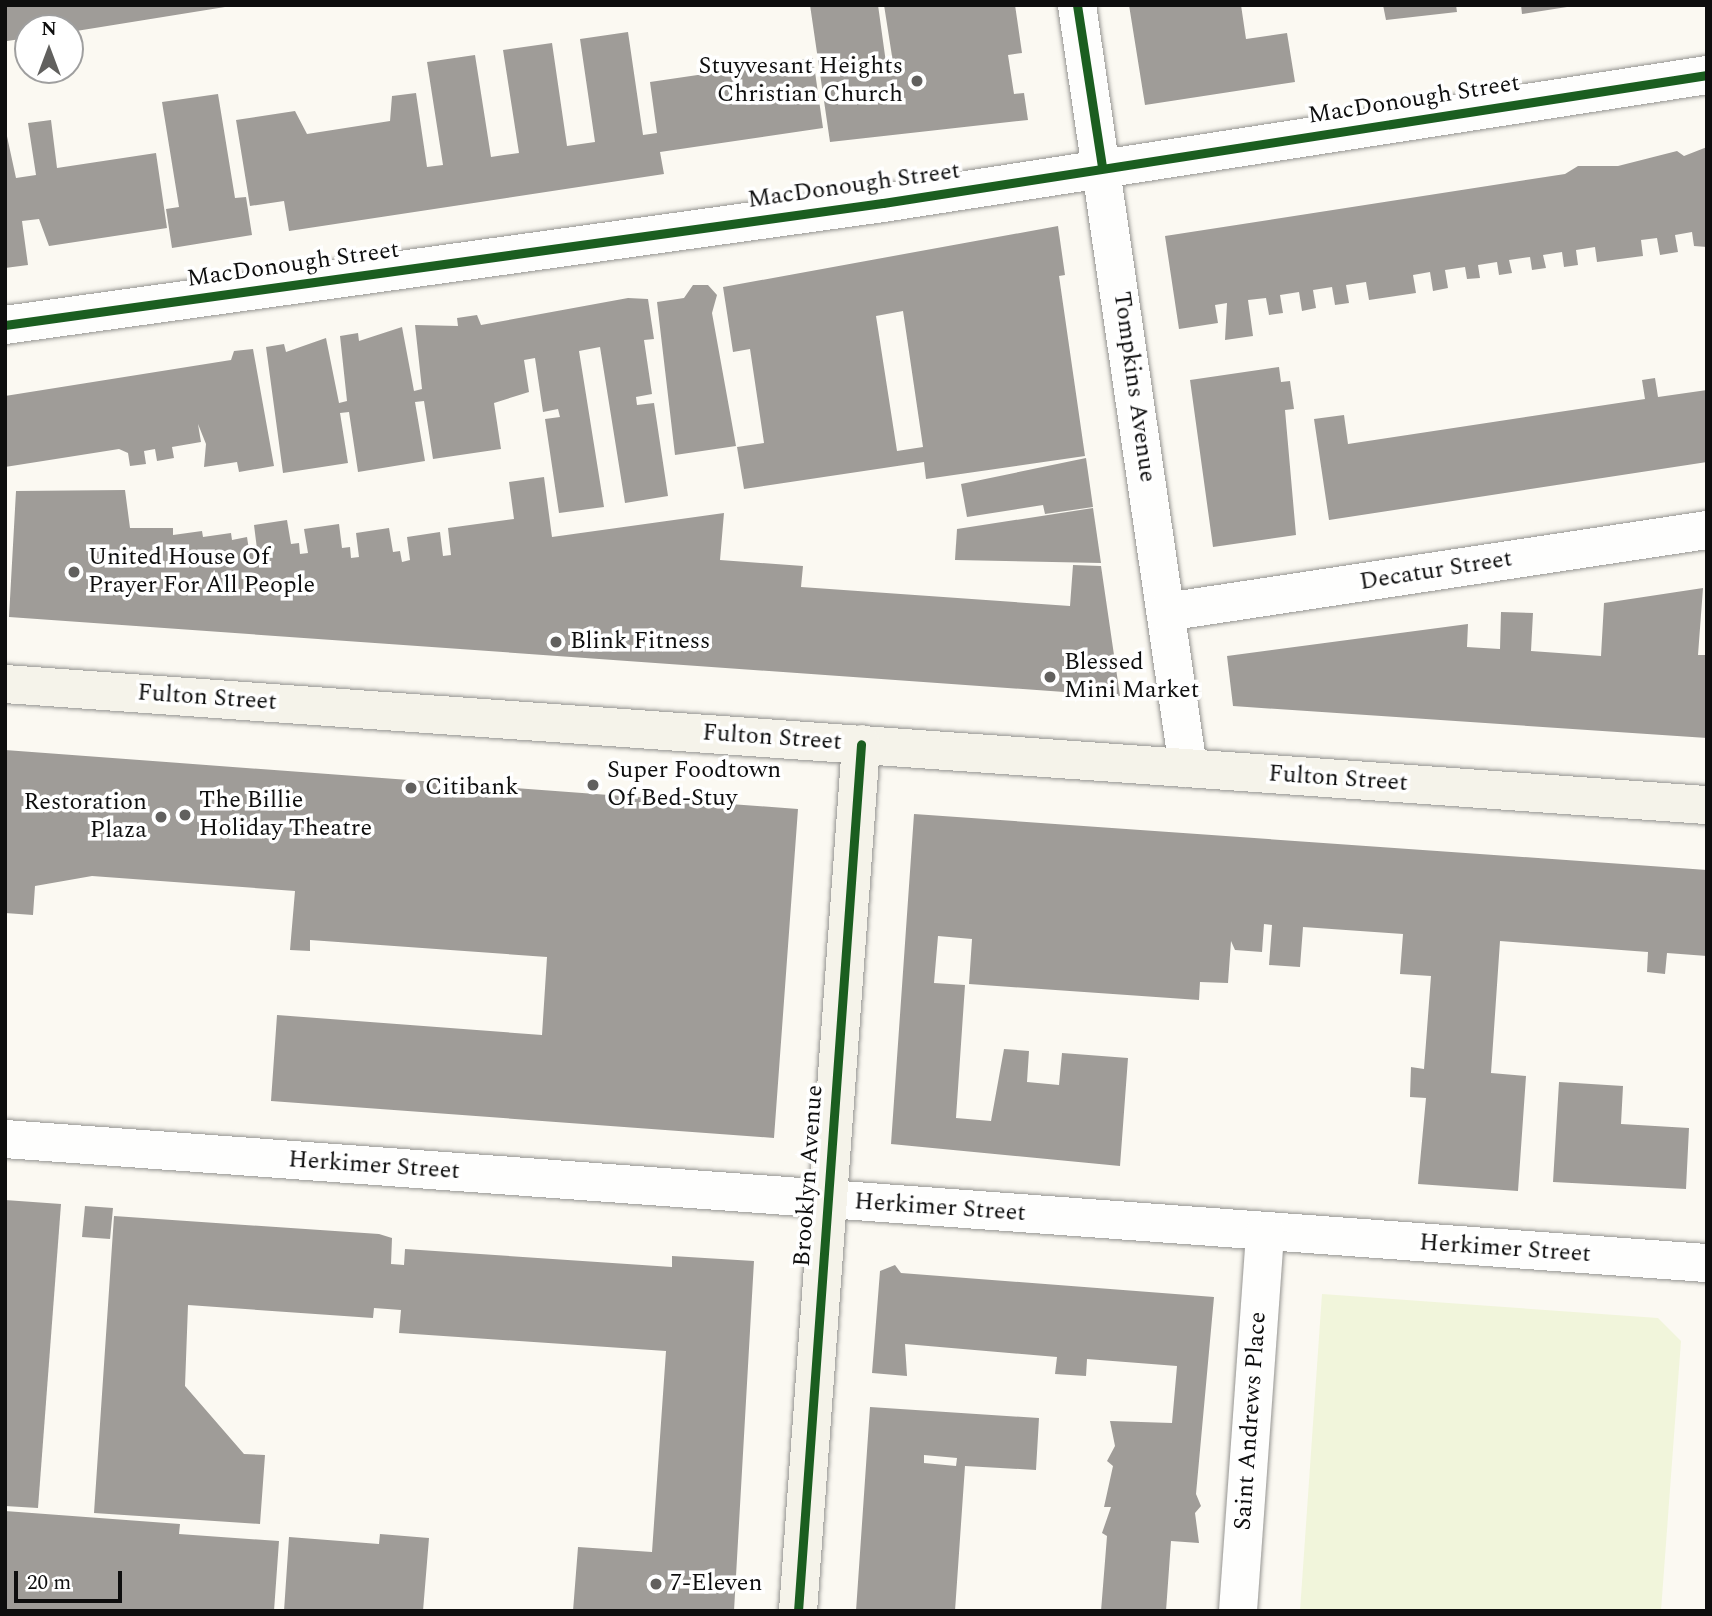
<!DOCTYPE html>
<style>
body{margin:0}
#map{position:relative;width:1712px;height:1616px;overflow:hidden;background:#fbf9f2;font-family:Spectral,serif}
div>[style]{position:absolute}
.pitch>*{inset:0;background:#f1f5db}
.building>*{inset:0;background:#9f9c98}
.roads{filter:drop-shadow(0 0 2px #959491) drop-shadow(0 0 2px #959491)}
.street>*{height:38px;margin:-19px;padding:0 19px;transform-origin:19px;border-radius:19px;background:#fefefd}
.secondary>*{height:38px;margin:-19px;padding:0 19px;transform-origin:19px;border-radius:19px;background:#f5f3ea}
.cycleway>*{height:9px;margin:-4.5px;padding:0 4.5px;transform-origin:4.5px;border-radius:4.5px;background:#1b5e20}
.dots>*{width:19px;height:19px;translate:-50% -50%;box-sizing:border-box;border:4px solid #fff;border-radius:50%}
span{translate:-50% -50%;white-space:nowrap;text-align:center;line-height:1.15;-webkit-text-stroke:7px #fff;paint-order:stroke}
.poi-label{font-size:24px;color:#0e0e0e}
.right{translate:-100% -50%;text-align:right}
.left{translate:0 -50%;text-align:left}
.street-label{font-size:24px;color:#0e0e0e}
.frame{position:absolute;inset:0;border:7px solid #0e0e0e;pointer-events:none}
.north{position:absolute;left:14px;top:14px;width:70px;height:70px;box-sizing:border-box;background:#fff;border:2px solid #9f9f9f;border-radius:50%;rotate:0deg;font-size:19px;font-weight:700;line-height:28px;text-align:center;color:#0e0e0e}
.north::after{content:'';display:block;margin:auto;width:24px;height:32px;background:#61605e;clip-path:polygon(50% 0,100% 100%,50% 72%,0 100%)}
.scale{position:absolute;left:14px;top:1571px;width:108px;height:32px;box-sizing:border-box;border:4px solid #0e0e0e;border-top:0;padding-left:9px;font-size:21px;line-height:24px;white-space:nowrap;color:#0e0e0e;-webkit-text-stroke:5px #fff;paint-order:stroke}
</style>
<div id="map">
<div class="pitch">
<div style="clip-path:polygon(1322px 1294px,1658px 1318px,1681px 1341px,1661px 1611px,1300px 1611px)"></div>
</div>
<div class="building">
<div style="clip-path:polygon(5px 5px,225px 5px,225px 7px,70px 32px,28px 28px,28px 38px,7px 41px,5px 55px)"></div>
<div style="clip-path:polygon(810px 5px,878px 5px,887px 70px,894px 69px,884px 5px,1015px 5px,1022px 53px,1008px 55px,1014px 94px,1024px 93px,1028px 120px,830px 142px)"></div>
<div style="clip-path:polygon(1129px 5px,1241px 5px,1246px 39px,1287px 33px,1295px 82px,1145px 105px)"></div>
<div style="clip-path:polygon(1383px 5px,1456px 5px,1457px 12px,1386px 20px)"></div>
<div style="clip-path:polygon(1521px 5px,1567px 5px,1567px 7px,1522px 14px)"></div>
<div style="clip-path:polygon(628px 32px,643px 135px,657px 133px,650px 82px,813px 58px,823px 128px,660px 152px,664px 174px,289px 231px,284px 201px,250px 206px,236px 120px,295px 111px,307px 134px,390px 121px,392px 96px,416px 93px,427px 167px,443px 165px,427px 62px,475px 55px,491px 157px,504px 155px,519px 153px,503px 50px,552px 43px,567px 146px,595px 142px,580px 39px)"></div>
<div style="clip-path:polygon(218px 94px,235px 198px,246px 197px,252px 235px,172px 248px,166px 209px,179px 207px,162px 102px)"></div>
<div style="clip-path:polygon(51px 120px,57px 168px,156px 153px,167px 228px,49px 246px,39px 219px,22px 221px,28px 265px,5px 268px,5px 127px,16px 178px,36px 175px,28px 123px)"></div>
<div style="clip-path:polygon(1707px 147px,1707px 247px,1694px 246px,1692px 232px,1675px 235px,1678px 252px,1660px 255px,1657px 238px,1641px 240px,1643px 256px,1597px 262px,1595px 247px,1576px 250px,1578px 265px,1564px 267px,1562px 252px,1543px 255px,1546px 268px,1532px 270px,1530px 257px,1509px 260px,1512px 273px,1499px 275px,1497px 262px,1478px 265px,1480px 278px,1467px 279px,1465px 267px,1445px 270px,1448px 288px,1433px 291px,1430px 272px,1413px 275px,1416px 293px,1369px 300px,1366px 282px,1346px 285px,1349px 303px,1335px 305px,1332px 287px,1313px 290px,1316px 308px,1302px 311px,1299px 292px,1280px 295px,1283px 313px,1269px 315px,1266px 298px,1248px 300px,1253px 336px,1225px 340px,1227px 303px,1215px 305px,1218px 323px,1179px 329px,1165px 236px,1565px 174px,1578px 166px,1618px 166px,1677px 151px,1684px 156px)"></div>
<div style="clip-path:polygon(evenodd,1058px 226px,1065px 275px,1059px 276px,1085px 456px,926px 479px,924px 462px,744px 489px,737px 447px,764px 443px,750px 349px,733px 352px,723px 287px,1058px 226px,903px 311px,923px 447px,897px 451px,876px 316px,903px 311px)"></div>
<div style="clip-path:polygon(693px 285px,708px 285px,717px 295px,712px 313px,736px 446px,675px 455px,657px 302px,684px 298px)"></div>
<div style="clip-path:polygon(628px 298px,648px 299px,654px 339px,644px 340px,652px 394px,636px 397px,637px 405px,654px 403px,668px 496px,625px 503px,600px 347px,579px 351px,604px 507px,559px 513px,545px 419px,560px 417px,558px 409px,543px 412px,535px 358px,524px 360px,529px 392px,494px 403px,501px 449px,433px 459px,424px 401px,415px 402px,425px 461px,358px 472px,349px 412px,340px 413px,348px 463px,283px 473px,266px 347px,284px 344px,286px 352px,326px 338px,339px 403px,347px 401px,340px 336px,358px 333px,359px 341px,402px 327px,414px 391px,422px 389px,415px 325px,458px 326px,457px 318px,477px 315px,481px 325px)"></div>
<div style="clip-path:polygon(253px 349px,274px 466px,239px 472px,237px 462px,204px 467px,206px 444px,198px 424px,201px 442px,172px 447px,174px 458px,157px 461px,155px 449px,144px 451px,146px 464px,130px 466px,128px 453px,119px 449px,5px 467px,5px 396px,231px 360px,234px 351px)"></div>
<div style="clip-path:polygon(1279px 367px,1281px 382px,1290px 381px,1294px 409px,1285px 410px,1296px 535px,1213px 547px,1190px 380px)"></div>
<div style="clip-path:polygon(1655px 378px,1658px 397px,1707px 390px,1707px 462px,1329px 520px,1314px 419px,1344px 415px,1348px 444px,1645px 399px,1642px 380px)"></div>
<div style="clip-path:polygon(1086px 458px,1093px 507px,1045px 514px,1043px 505px,967px 517px,961px 484px)"></div>
<div style="clip-path:polygon(544px 477px,552px 537px,724px 513px,720px 560px,803px 566px,801px 587px,1070px 606px,1073px 565px,1101px 566px,1120px 696px,9px 617px,16px 491px,125px 490px,130px 528px,173px 528px,173px 535px,202px 531px,203px 537px,231px 533px,232px 540px,247px 537px,249px 550px,257px 549px,254px 525px,287px 520px,291px 544px,299px 543px,300px 554px,308px 553px,304px 529px,339px 524px,342px 548px,350px 547px,351px 558px,359px 557px,356px 533px,389px 528px,393px 552px,400px 551px,402px 562px,410px 560px,407px 537px,440px 532px,443px 556px,451px 555px,448px 528px,514px 519px,509px 482px)"></div>
<div style="clip-path:polygon(1093px 508px,1101px 563px,955px 560px,957px 529px)"></div>
<div style="clip-path:polygon(1703px 588px,1698px 655px,1707px 655px,1707px 738px,1233px 706px,1227px 656px,1468px 624px,1467px 647px,1500px 649px,1501px 612px,1533px 613px,1531px 651px,1601px 656px,1604px 603px)"></div>
<div style="clip-path:polygon(5px 750px,798px 809px,774px 1138px,271px 1101px,277px 1015px,542px 1035px,547px 957px,310px 940px,310px 951px,290px 950px,295px 891px,92px 876px,35px 886px,33px 915px,5px 913px)"></div>
<div style="clip-path:polygon(914px 814px,1707px 870px,1707px 956px,1667px 953px,1665px 974px,1647px 972px,1648px 952px,1500px 941px,1491px 1073px,1526px 1076px,1518px 1191px,1418px 1184px,1426px 1098px,1410px 1097px,1411px 1067px,1424px 1069px,1431px 976px,1400px 974px,1403px 934px,1303px 927px,1300px 967px,1269px 965px,1272px 925px,1264px 924px,1262px 952px,1235px 950px,1231px 941px,1228px 983px,1200px 982px,1199px 1000px,969px 984px,972px 939px,938px 936px,934px 983px,965px 985px,956px 1118px,991px 1121px,1004px 1049px,1029px 1051px,1027px 1082px,1059px 1085px,1062px 1053px,1128px 1058px,1120px 1166px,891px 1144px)"></div>
<div style="clip-path:polygon(1559px 1082px,1623px 1086px,1621px 1124px,1689px 1128px,1686px 1189px,1553px 1182px)"></div>
<div style="clip-path:polygon(5px 1200px,61px 1204px,38px 1508px,5px 1506px)"></div>
<div style="clip-path:polygon(85px 1206px,113px 1208px,110px 1239px,82px 1237px)"></div>
<div style="clip-path:polygon(114px 1216px,379px 1234px,392px 1238px,391px 1264px,404px 1265px,405px 1249px,672px 1267px,672px 1256px,754px 1261px,734px 1611px,573px 1611px,578px 1547px,652px 1552px,666px 1351px,399px 1333px,401px 1310px,374px 1308px,373px 1318px,188px 1305px,185px 1386px,244px 1454px,265px 1455px,260px 1524px,94px 1513px)"></div>
<div style="clip-path:polygon(895px 1265px,901px 1273px,1214px 1297px,1196px 1494px,1201px 1506px,1195px 1513px,1199px 1543px,1171px 1541px,1166px 1611px,1101px 1611px,1107px 1536px,1102px 1533px,1111px 1507px,1104px 1507px,1113px 1466px,1107px 1461px,1115px 1446px,1110px 1421px,1172px 1423px,1177px 1366px,1087px 1359px,1086px 1376px,1055px 1374px,1057px 1357px,905px 1344px,907px 1376px,872px 1373px,880px 1271px)"></div>
<div style="clip-path:polygon(evenodd,870px 1407px,1039px 1418px,1036px 1470px,965px 1466px,955px 1611px,856px 1611px,870px 1407px,924px 1455px,957px 1458px,956px 1466px,924px 1463px,924px 1455px)"></div>
<div style="clip-path:polygon(5px 1511px,180px 1524px,179px 1534px,279px 1541px,274px 1611px,5px 1611px)"></div>
<div style="clip-path:polygon(380px 1534px,429px 1538px,423px 1611px,284px 1611px,289px 1537px,379px 1544px)"></div>
</div>
<div class="roads">
<div class="street">
<div style="left:1077px;top:5px;width:771px;rotate:81.72deg"></div>
<div style="left:5px;top:325px;width:886px;rotate:-7.91deg"></div>
<div style="left:883px;top:203px;width:834px;rotate:-8.83deg"></div>
<div style="left:1166px;top:612px;width:547px;rotate:-8.62deg"></div>
<div style="left:5px;top:1139px;width:1707px;rotate:4.17deg"></div>
<div style="left:1238px;top:1611px;width:380px;rotate:-85.9deg"></div>
</div>
<div class="secondary">
<div style="left:5px;top:684px;width:1706px;rotate:4.07deg"></div>
<div style="left:798px;top:1611px;width:869px;rotate:-85.84deg"></div>
</div>
</div>
<div class="cycleway">
<div style="left:1077px;top:5px;width:164px;rotate:81.2deg"></div>
<div style="left:5px;top:325px;width:886px;rotate:-7.91deg"></div>
<div style="left:883px;top:203px;width:834px;rotate:-8.83deg"></div>
<div style="left:798px;top:1611px;width:869px;rotate:-85.84deg"></div>
</div>
<div class="dots">
<div style="left:917px;top:81px;background:#61605e"></div>
<div style="left:74px;top:572px;background:#61605e"></div>
<div style="left:556px;top:642px;background:#61605e"></div>
<div style="left:1050px;top:677px;background:#61605e"></div>
<div style="left:593px;top:785px;background:#61605e"></div>
<div style="left:411px;top:788px;background:#61605e"></div>
<div style="left:185px;top:815px;background:#61605e"></div>
<div style="left:161px;top:817px;background:#61605e"></div>
<div style="left:656px;top:1584px;background:#61605e"></div>
</div>
<div class="poi-label">
<span class="right" style="left:903px;top:81px">Stuyvesant Heights<br>Christian Church</span>
<span class="left" style="left:88px;top:572px">United House Of<br>Prayer For All People</span>
<span class="left" style="left:570px;top:642px">Blink Fitness</span>
<span class="left" style="left:1064px;top:677px">Blessed<br>Mini Market</span>
<span class="left" style="left:607px;top:785px">Super Foodtown<br>Of Bed-Stuy</span>
<span class="left" style="left:425px;top:788px">Citibank</span>
<span class="left" style="left:199px;top:815px">The Billie<br>Holiday Theatre</span>
<span class="right" style="left:147px;top:817px">Restoration<br>Plaza</span>
<span class="left" style="left:670px;top:1584px">7-Eleven</span>
</div>
<div class="street-label">
<span style="left:1414px;top:100px;rotate:-9deg">MacDonough Street</span>
<span style="left:854px;top:186px;rotate:-8deg">MacDonough Street</span>
<span style="left:293px;top:265px;rotate:-8deg">MacDonough Street</span>
<span style="left:1134px;top:387px;rotate:82deg">Tompkins Avenue</span>
<span style="left:1436px;top:571px;rotate:-9deg">Decatur Street</span>
<span style="left:207px;top:698px;rotate:4deg">Fulton Street</span>
<span style="left:772px;top:738px;rotate:4deg">Fulton Street</span>
<span style="left:1338px;top:779px;rotate:4deg">Fulton Street</span>
<span style="left:374px;top:1166px;rotate:4deg">Herkimer Street</span>
<span style="left:809px;top:1176px;rotate:-86deg">Brooklyn Avenue</span>
<span style="left:940px;top:1208px;rotate:4deg">Herkimer Street</span>
<span style="left:1505px;top:1249px;rotate:4deg">Herkimer Street</span>
<span style="left:1251px;top:1421px;rotate:-86deg">Saint Andrews Place</span>
</div>
<div class="frame"></div>
<div class="north">N</div>
<div class="scale">20 m</div>
</div>
